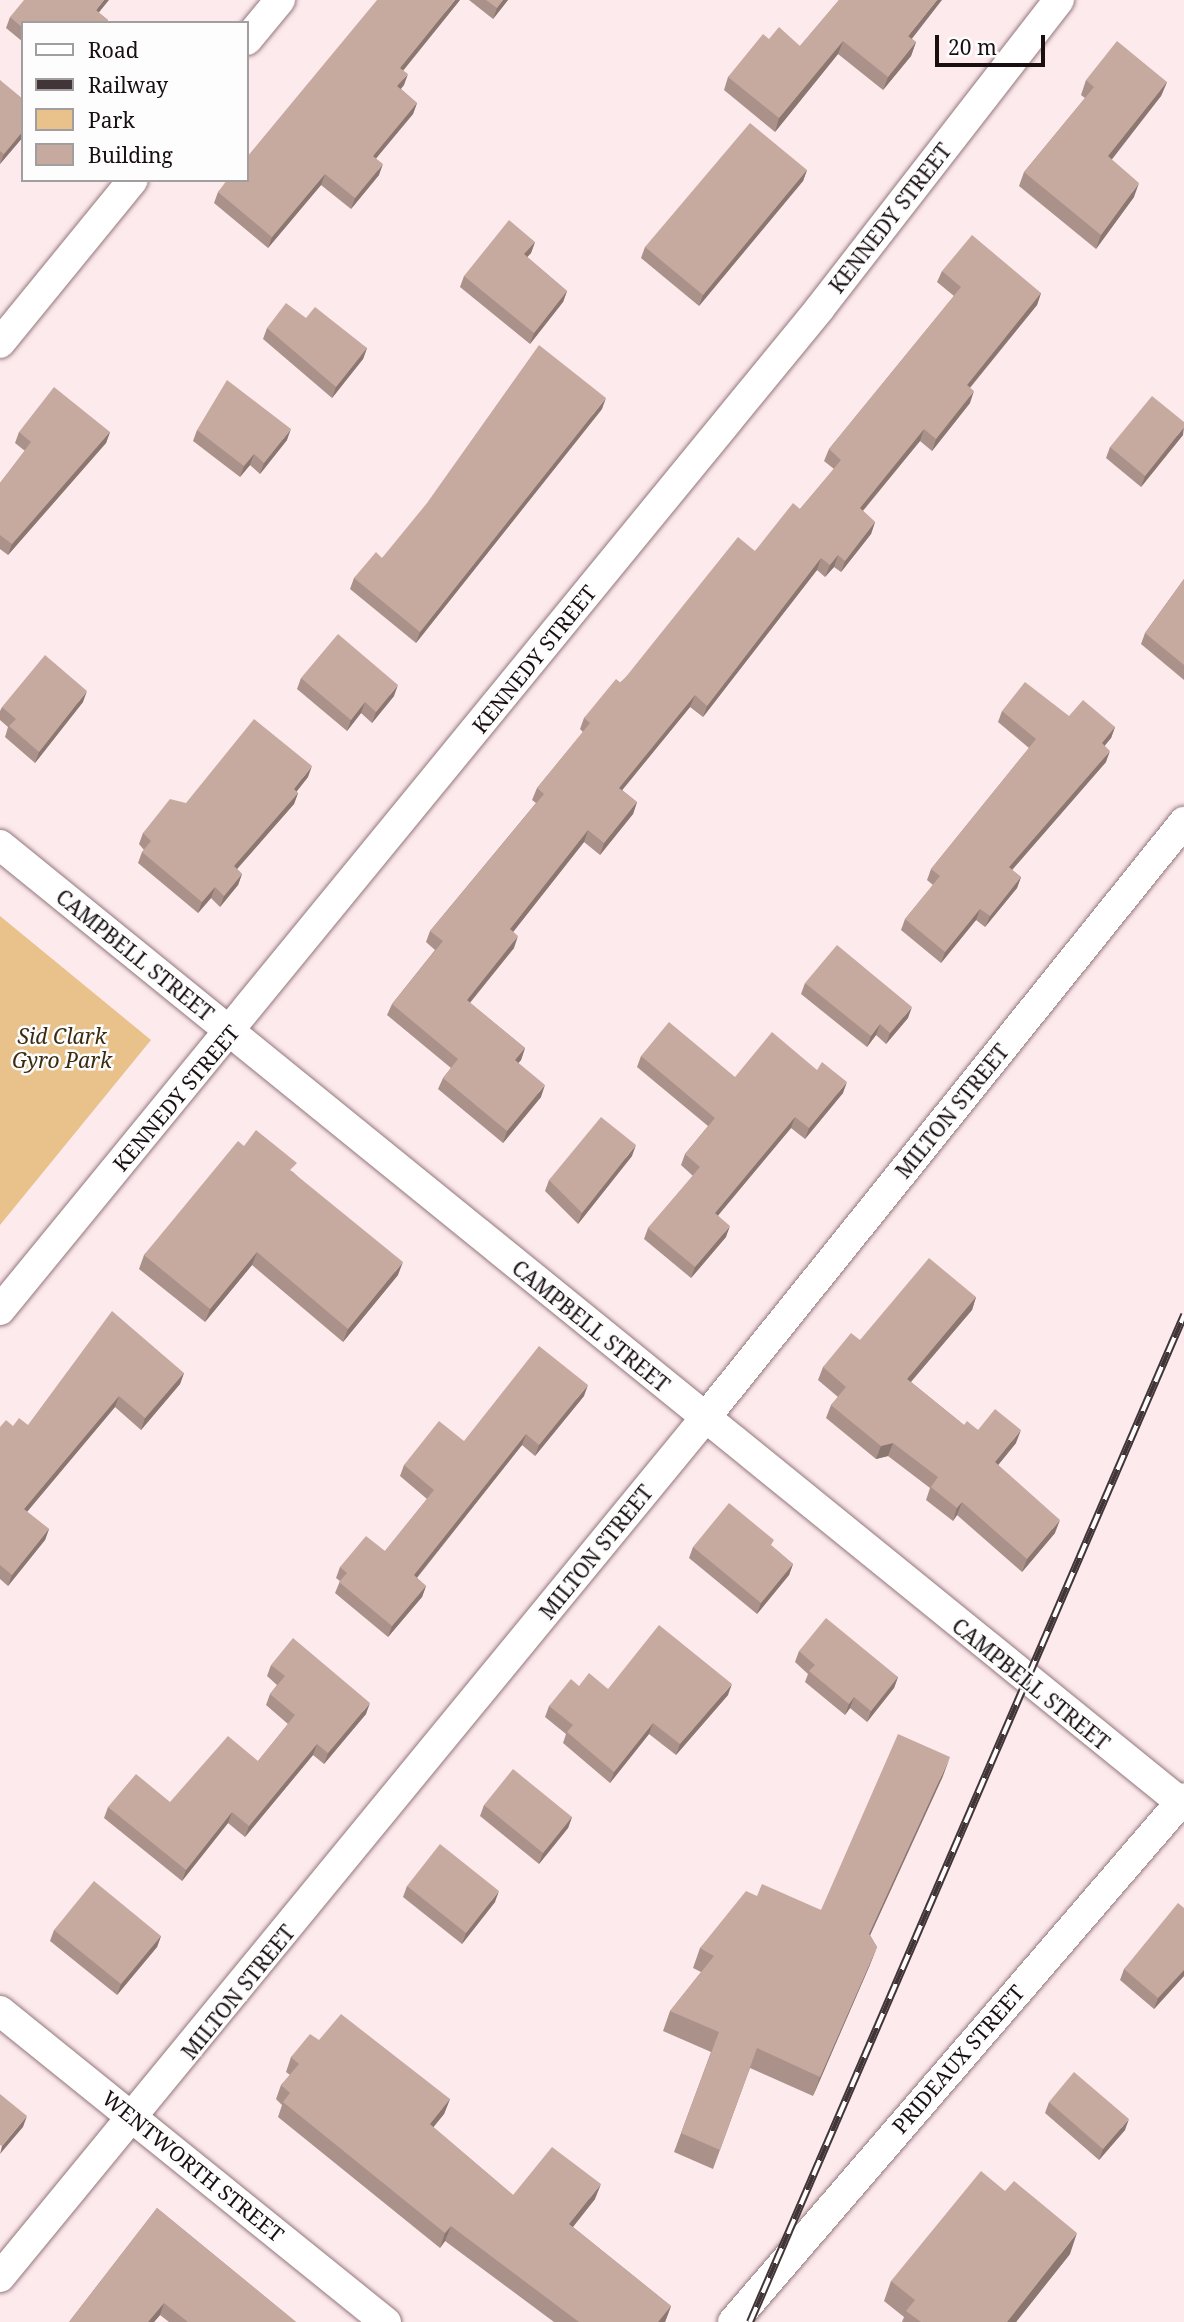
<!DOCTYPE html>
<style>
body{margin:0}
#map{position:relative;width:1184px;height:2322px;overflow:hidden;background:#fdeaed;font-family:"Noto Serif",serif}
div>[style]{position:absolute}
.green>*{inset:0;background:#e8c18b}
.roads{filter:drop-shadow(0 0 2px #93777c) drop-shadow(0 0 2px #93777c)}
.street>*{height:30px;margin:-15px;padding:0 15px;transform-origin:15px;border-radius:15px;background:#fff}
.rail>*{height:8px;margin-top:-4px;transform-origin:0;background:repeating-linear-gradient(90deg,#fdfdfd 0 16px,#413537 0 32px);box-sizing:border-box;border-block:2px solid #413537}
.wall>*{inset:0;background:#aa928a}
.shaded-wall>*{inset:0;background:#8b7770}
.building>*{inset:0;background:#c6aaa0}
span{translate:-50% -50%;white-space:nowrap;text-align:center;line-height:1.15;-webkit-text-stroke:5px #fdfdfd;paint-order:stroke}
.street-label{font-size:21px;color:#190f11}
.park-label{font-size:21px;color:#3c2b10;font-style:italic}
.legend{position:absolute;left:21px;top:21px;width:228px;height:161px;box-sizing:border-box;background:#fdfdfd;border:2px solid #a29e9f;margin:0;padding:9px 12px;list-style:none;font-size:21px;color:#190f11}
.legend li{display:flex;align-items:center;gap:14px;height:35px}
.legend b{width:35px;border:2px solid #a29e9f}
.scale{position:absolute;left:935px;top:35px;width:110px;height:32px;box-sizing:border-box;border:4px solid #190f11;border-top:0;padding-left:9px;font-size:21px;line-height:24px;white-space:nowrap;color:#190f11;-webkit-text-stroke:5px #fdfdfd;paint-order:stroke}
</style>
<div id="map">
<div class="green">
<div style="clip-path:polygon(0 916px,151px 1040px,0 1225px)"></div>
</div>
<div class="roads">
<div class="street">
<div style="left:247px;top:40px;width:52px;rotate:-50.5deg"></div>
<div style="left:0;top:343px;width:210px;rotate:-50.8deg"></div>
<div style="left:0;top:845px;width:1524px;rotate:39.04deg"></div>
<div style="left:0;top:1310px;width:1295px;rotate:-50.7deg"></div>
<div style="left:820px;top:308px;width:390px;rotate:-52.2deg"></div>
<div style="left:0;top:2011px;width:496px;rotate:38.9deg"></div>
<div style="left:0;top:2277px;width:1111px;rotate:-50.62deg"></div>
<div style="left:705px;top:1418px;width:765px;rotate:-51.21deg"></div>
<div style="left:733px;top:2322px;width:691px;rotate:-49.28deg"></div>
</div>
</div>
<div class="rail">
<div style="left:750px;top:2322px;width:1097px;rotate:-66.68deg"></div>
</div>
<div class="wall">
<div style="clip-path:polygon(460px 0,403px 71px,404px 85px,401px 89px,417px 103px,413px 114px,376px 158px,379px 175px,351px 209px,321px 185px,268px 248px,214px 203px,218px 192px)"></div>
<div style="clip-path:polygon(469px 0,508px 0,493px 19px)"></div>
<div style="clip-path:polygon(839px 0,912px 39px,916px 42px,911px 56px,883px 90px,838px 54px,775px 132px,724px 90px,728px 77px,769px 39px,800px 46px)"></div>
<div style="clip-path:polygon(99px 13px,108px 20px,107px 23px,23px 23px,23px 42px,6px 28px,10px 17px)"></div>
<div style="clip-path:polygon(0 80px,23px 137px,0 164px)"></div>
<div style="clip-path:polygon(1086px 80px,1167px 82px,1161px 96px,1111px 159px,1134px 197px,1096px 249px,1019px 186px,1024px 172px,1085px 98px,1081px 95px)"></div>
<div style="clip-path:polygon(807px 170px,803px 181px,699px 306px,641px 258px,645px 247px)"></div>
<div style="clip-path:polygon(535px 242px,531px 253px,527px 257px,567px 291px,563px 302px,530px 344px,460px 287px,464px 276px)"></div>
<div style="clip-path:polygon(942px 271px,1041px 293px,1037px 305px,970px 388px,970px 403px,932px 451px,920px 441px,863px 511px,875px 522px,871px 534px,841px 572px,834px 567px,825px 577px,817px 570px,703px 717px,690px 707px,622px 790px,637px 802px,633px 814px,600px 855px,584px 842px,513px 932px,514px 948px,470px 1003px,525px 1048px,521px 1060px,518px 1063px,541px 1097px,503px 1143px,438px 1089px,443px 1078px,451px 1068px,387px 1015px,392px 1004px,435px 950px,426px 942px,430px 931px,536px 803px,532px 800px,537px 788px,583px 732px,580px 729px,584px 718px,755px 551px,800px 509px,834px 469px,824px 461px,829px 449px,954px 296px,937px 282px)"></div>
<div style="clip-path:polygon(306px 318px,367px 348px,363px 359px,332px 398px,263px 339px,267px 328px)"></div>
<div style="clip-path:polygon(602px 409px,416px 643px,350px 589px,354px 578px,382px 558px)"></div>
<div style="clip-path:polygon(197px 430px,287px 440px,260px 474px,250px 465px,240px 477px,193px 441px)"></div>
<div style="clip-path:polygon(19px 432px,110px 432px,106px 443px,8px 555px,0 549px,0 483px,25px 451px,15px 443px)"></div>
<div style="clip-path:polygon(1183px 435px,1141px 487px,1106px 458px,1110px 447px)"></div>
<div style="clip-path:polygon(1184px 579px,1184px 680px,1141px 644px,1145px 633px)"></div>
<div style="clip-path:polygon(301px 678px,394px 696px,372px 723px,361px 713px,347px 731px,297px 689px)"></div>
<div style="clip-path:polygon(83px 702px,35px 763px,5px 737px,8px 727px,0 720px,0 711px,2px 707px)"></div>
<div style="clip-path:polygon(1002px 711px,1069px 716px,1115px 727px,1111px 738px,1104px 746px,1106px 762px,1012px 870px,1021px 877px,1017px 888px,985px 927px,976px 920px,941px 963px,901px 930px,905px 919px,933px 885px,927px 880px,931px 869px,1029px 748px,998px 722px)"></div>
<div style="clip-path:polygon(308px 777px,296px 792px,298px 793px,294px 804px,237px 869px,242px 874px,238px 885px,220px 907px,211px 898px,198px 913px,138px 863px,142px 852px,144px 850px,139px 844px,143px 833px,186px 803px)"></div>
<div style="clip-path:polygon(805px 983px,908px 1018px,886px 1044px,876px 1035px,867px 1047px,801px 994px)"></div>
<div style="clip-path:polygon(641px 1056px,735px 1077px,843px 1093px,805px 1139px,791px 1128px,718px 1215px,726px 1237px,691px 1278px,644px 1239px,648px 1228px,693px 1176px,681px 1165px,685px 1154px,708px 1126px,637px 1067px)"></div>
<div style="clip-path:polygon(244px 1146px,293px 1172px,398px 1275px,343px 1342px,252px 1265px,205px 1322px,139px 1269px,144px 1255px)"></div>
<div style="clip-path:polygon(632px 1156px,578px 1224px,545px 1191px,549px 1180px)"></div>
<div style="clip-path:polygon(976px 1297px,972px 1310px,911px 1382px,964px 1425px,1016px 1443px,998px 1465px,1055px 1533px,1022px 1572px,957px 1515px,953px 1521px,926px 1500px,930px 1488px,888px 1456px,876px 1459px,826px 1418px,831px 1405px,838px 1397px,818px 1380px,823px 1367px,860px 1340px)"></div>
<div style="clip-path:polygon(184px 1373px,180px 1384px,141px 1430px,115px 1407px,27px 1512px,49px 1529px,45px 1540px,8px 1586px,0 1579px,0 1427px,28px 1425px)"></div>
<div style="clip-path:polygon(584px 1396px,535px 1456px,522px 1445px,417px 1578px,426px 1586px,422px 1597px,388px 1637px,335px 1593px,340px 1581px,336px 1578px,340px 1567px,385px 1551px,427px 1499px,400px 1476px,404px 1465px)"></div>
<div style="clip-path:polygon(772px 1546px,793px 1564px,789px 1575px,757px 1614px,689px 1558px,693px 1547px)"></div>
<div style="clip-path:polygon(799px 1651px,898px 1677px,894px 1688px,867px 1722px,850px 1708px,845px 1715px,805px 1682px,808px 1674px,795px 1662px)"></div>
<div style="clip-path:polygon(271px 1665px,366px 1714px,324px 1764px,313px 1755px,245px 1837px,228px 1823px,182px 1881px,104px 1818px,108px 1807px,170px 1802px,258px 1761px,288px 1724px,266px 1705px,270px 1694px,277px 1685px,267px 1676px)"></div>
<div style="clip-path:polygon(579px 1686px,608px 1689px,728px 1695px,676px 1755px,649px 1734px,610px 1783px,563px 1743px,566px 1734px,545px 1717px,549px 1706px)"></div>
<div style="clip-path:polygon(943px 1776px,870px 1935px,877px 1947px,869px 1967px,813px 2096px,750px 2068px,713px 2169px,674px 2152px,711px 2052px,663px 2031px,670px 2011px,701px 1972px,693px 1968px,700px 1948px,757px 1896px,821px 1910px)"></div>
<div style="clip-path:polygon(484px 1805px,572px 1817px,568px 1828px,539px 1864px,480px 1816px)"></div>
<div style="clip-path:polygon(407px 1886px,495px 1902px,462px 1944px,403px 1897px)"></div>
<div style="clip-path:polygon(1184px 1908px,1184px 1976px,1154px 2009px,1120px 1980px,1124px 1969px)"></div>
<div style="clip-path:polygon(54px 1930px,161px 1936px,157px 1947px,117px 1995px,50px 1941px)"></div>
<div style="clip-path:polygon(319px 2040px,450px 2099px,444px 2114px,433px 2127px,513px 2195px,595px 2199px,573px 2227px,671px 2306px,665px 2322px,554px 2322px,445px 2241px,440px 2248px,278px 2117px,282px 2105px,276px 2099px,281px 2085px,290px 2075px,286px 2072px,291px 2057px)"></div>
<div style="clip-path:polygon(1049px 2102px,1125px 2130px,1099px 2160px,1045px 2113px)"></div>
<div style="clip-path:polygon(157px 2208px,296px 2322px,169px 2322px,160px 2315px,154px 2322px,69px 2322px)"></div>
<div style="clip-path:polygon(1070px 2254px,1016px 2322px,902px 2322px,904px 2317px,884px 2301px,891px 2281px)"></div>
</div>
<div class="shaded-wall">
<div style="clip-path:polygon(104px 0,109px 0,92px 21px,96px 10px)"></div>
<div style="clip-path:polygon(455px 0,460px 0,396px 79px,400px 68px)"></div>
<div style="clip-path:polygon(503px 0,508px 0,493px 19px,497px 8px)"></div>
<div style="clip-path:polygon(937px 0,942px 0,904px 49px,908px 36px)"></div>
<div style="clip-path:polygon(843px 41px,838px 54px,775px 132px,779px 118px)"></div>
<div style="clip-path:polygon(916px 42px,911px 56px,883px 90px,888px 77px)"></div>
<div style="clip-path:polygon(408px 74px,404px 85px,393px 97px,397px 86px)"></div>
<div style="clip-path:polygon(1167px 82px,1161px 96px,1103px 171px,1108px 156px)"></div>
<div style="clip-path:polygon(417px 103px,413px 114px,369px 167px,373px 156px)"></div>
<div style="clip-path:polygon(23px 131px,23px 137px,0 164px,4px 154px)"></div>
<div style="clip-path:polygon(383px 164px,379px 175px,351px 209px,355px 198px)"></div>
<div style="clip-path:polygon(807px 170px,803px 181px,699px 306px,703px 295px)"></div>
<div style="clip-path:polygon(325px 174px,321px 185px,268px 248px,272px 237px)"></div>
<div style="clip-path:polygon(1139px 183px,1134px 197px,1096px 249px,1101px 235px)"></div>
<div style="clip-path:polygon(535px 242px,531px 253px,520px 265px,524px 254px)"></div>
<div style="clip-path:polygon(567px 291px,563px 302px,530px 344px,534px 333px)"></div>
<div style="clip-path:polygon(1041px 293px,1037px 305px,962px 397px,967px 385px)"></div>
<div style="clip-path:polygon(367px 348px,363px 359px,332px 398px,336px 387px)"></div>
<div style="clip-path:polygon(974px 391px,970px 403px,932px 451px,936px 439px)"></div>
<div style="clip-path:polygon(606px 398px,602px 409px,416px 643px,420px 632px)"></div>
<div style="clip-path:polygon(1184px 427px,1183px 435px,1141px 487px,1145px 476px)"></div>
<div style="clip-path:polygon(291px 429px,287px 440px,260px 474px,264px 463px)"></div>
<div style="clip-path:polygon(924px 429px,920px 441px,855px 520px,860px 508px)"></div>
<div style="clip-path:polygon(110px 432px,106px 443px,8px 555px,12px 544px)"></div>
<div style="clip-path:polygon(254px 454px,250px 465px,240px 477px,244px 466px)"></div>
<div style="clip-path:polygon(875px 522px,871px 534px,841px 572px,845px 561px)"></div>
<div style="clip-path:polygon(838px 555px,834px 567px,825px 577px,830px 565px)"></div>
<div style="clip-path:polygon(821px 558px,817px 570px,703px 717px,707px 706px)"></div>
<div style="clip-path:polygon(398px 685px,394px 696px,372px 723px,376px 712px)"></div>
<div style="clip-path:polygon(87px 691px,83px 702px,35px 763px,39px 752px)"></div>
<div style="clip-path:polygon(695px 695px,690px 707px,615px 799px,619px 788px)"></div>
<div style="clip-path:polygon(365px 702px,361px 713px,347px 731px,351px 720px)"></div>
<div style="clip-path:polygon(1115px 727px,1111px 738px,1098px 754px,1102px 743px)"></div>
<div style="clip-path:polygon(1110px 751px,1106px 762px,1005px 878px,1009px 867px)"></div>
<div style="clip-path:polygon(312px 766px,308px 777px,290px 800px,294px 789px)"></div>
<div style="clip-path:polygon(298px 793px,294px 804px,230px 877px,234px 866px)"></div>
<div style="clip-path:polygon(637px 802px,633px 814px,600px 855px,604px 843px)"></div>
<div style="clip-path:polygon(588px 830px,584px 842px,506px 941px,510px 929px)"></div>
<div style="clip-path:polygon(242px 874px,238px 885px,220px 907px,224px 896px)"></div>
<div style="clip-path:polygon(1021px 877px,1017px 888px,985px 927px,990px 916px)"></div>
<div style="clip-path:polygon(215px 887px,211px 898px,198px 913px,202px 902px)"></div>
<div style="clip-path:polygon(980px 909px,976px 920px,941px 963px,945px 952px)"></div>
<div style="clip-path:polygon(518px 936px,514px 948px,462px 1012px,467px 1000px)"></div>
<div style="clip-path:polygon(912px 1007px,908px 1018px,886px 1044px,890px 1033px)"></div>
<div style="clip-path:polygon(880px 1024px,876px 1035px,867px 1047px,871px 1036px)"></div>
<div style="clip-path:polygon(525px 1048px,521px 1060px,511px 1072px,515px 1060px)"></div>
<div style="clip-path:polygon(847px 1082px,843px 1093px,805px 1139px,809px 1128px)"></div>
<div style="clip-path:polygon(545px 1085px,541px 1097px,503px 1143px,507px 1131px)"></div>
<div style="clip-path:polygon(795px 1117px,791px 1128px,711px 1224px,715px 1213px)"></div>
<div style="clip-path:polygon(636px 1145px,632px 1156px,578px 1224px,582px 1213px)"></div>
<div style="clip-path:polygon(730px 1226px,726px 1237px,691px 1278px,695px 1267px)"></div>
<div style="clip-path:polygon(257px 1252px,252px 1265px,205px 1322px,210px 1309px)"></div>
<div style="clip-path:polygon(403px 1262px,398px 1275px,343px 1342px,348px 1329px)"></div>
<div style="clip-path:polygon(976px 1297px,972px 1310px,902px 1392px,907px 1379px)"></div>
<div style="clip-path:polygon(184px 1373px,180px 1384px,141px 1430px,145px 1418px)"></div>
<div style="clip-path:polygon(588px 1385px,584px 1396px,535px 1456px,539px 1445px)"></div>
<div style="clip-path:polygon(119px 1396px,115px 1407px,20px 1520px,24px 1509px)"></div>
<div style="clip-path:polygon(1021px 1430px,1016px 1443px,990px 1475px,995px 1462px)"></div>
<div style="clip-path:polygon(526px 1434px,522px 1445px,410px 1586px,414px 1575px)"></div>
<div style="clip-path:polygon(893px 1443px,888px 1456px,876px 1459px,881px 1446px)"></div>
<div style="clip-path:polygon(962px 1502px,957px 1515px,953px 1521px,957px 1508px)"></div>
<div style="clip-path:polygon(1060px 1520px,1055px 1533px,1022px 1572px,1027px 1559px)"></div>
<div style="clip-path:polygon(49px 1529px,45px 1540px,8px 1586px,12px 1575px)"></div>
<div style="clip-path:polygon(793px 1564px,789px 1575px,757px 1614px,761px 1603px)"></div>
<div style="clip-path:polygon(426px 1586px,422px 1597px,388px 1637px,392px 1626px)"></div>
<div style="clip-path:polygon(898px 1677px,894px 1688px,867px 1722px,871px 1711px)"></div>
<div style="clip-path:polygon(732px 1684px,728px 1695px,676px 1755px,680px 1744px)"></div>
<div style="clip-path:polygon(854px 1697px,850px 1708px,845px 1715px,849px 1704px)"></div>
<div style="clip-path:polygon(370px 1703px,366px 1714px,324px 1764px,328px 1753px)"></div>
<div style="clip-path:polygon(653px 1723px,649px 1734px,610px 1783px,614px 1772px)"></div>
<div style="clip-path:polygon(317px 1744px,313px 1755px,245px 1837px,249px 1826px)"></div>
<div style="clip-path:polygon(950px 1757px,943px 1776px,862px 1953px,869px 1934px)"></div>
<div style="clip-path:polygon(232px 1812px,228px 1823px,182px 1881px,186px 1870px)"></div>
<div style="clip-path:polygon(572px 1817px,568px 1828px,539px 1864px,543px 1853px)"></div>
<div style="clip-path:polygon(499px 1891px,495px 1902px,462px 1944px,466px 1933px)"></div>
<div style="clip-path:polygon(161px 1936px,157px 1947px,117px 1995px,121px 1984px)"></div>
<div style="clip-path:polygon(877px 1947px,869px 1967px,813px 2096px,820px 2077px)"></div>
<div style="clip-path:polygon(1184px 1970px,1184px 1976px,1154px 2009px,1158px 1998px)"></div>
<div style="clip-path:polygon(450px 2099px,444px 2114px,424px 2139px,430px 2124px)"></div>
<div style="clip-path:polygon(27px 2116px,23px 2127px,0 2154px,2px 2146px)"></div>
<div style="clip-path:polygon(1129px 2119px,1125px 2130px,1099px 2160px,1103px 2149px)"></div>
<div style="clip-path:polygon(601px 2184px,595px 2199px,564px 2238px,569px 2224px)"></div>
<div style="clip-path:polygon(451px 2226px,445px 2241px,440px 2248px,445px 2233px)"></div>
<div style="clip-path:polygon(1077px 2233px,1070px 2254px,1016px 2322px,1007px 2322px)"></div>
<div style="clip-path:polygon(164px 2303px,160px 2315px,154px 2322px,148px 2322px)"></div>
<div style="clip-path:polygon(671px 2306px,665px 2322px,658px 2322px)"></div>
</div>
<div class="building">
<div style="clip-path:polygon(24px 0,104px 0,96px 10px,108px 20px,106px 23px,23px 23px,23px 28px,10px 17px)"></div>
<div style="clip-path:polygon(377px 0,455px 0,400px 68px,408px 74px,397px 86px,417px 103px,373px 156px,383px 164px,355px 198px,325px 174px,272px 237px,218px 192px,227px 180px,247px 180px,247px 157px)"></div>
<div style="clip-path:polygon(486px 0,503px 0,497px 8px)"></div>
<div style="clip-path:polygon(839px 0,937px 0,908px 36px,916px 42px,888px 77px,843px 41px,779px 118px,728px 77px,763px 34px,769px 39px,779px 27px,800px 46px)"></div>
<div style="clip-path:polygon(1117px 41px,1167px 82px,1108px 156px,1139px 183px,1101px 235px,1024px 172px,1094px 87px,1086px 80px)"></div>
<div style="clip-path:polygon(0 80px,23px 99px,23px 131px,4px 154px,0 151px)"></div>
<div style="clip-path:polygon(750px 123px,807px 170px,703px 295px,645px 247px)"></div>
<div style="clip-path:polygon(509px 220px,535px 242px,524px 254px,567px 291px,534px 333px,464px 276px)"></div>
<div style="clip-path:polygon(972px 235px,1041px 293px,967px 385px,974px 391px,936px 439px,924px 429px,860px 508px,875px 522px,845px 561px,838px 555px,830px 565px,821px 558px,707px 706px,695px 695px,619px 788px,637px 802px,604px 843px,588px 830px,510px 929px,518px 936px,467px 1000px,525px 1048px,515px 1060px,545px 1085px,507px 1131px,443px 1078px,458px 1059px,392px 1004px,443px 941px,430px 931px,544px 794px,537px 788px,590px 723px,584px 718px,616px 679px,621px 683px,738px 537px,755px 551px,793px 503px,800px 509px,841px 460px,829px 449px,961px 287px,942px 271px)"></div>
<div style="clip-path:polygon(286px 303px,306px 318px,315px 307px,367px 348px,336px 387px,267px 328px)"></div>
<div style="clip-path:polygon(539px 345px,606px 398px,420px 632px,354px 578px,376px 552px,382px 558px,427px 503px)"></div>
<div style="clip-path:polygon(227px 380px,291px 429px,264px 463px,254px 454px,244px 466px,197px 430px)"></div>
<div style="clip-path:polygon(54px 387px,110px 432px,12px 544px,0 535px,0 483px,31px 442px,19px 432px)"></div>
<div style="clip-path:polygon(1152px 396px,1184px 422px,1184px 427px,1145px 476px,1110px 447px)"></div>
<div style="clip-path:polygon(1184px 579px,1184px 665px,1145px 633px)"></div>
<div style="clip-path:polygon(338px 634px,398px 685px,376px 712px,365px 702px,351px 720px,301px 678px)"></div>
<div style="clip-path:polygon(45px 655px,87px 691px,39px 752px,9px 726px,16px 719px,2px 707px)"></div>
<div style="clip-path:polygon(1025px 682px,1069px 716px,1083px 700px,1115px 727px,1102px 743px,1110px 751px,1009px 867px,1021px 877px,990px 916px,980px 909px,945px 952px,905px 919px,940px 876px,931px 869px,1036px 739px,1002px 711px)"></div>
<div style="clip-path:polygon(254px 719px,312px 766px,294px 789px,298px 793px,234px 866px,242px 874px,224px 896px,215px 887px,202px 902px,142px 852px,151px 841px,143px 833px,170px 799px,186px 803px)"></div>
<div style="clip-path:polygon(837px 945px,912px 1007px,890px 1033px,880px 1024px,871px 1036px,805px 983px)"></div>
<div style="clip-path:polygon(669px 1022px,735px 1077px,772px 1032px,817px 1070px,822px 1062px,847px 1082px,809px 1128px,795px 1117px,715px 1213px,730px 1226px,695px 1267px,648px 1228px,700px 1167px,685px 1154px,715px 1118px,641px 1056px)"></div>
<div style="clip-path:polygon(601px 1117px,636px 1145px,582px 1213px,549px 1180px)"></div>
<div style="clip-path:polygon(256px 1130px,297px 1163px,290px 1170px,403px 1262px,348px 1329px,257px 1252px,210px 1309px,144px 1255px,238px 1141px,244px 1146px)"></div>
<div style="clip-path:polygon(929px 1258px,976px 1297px,907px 1379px,964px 1425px,967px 1421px,978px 1430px,995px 1409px,1021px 1430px,995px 1462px,1060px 1520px,1027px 1559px,962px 1502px,957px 1508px,931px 1487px,938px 1477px,893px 1443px,881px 1446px,831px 1405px,846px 1387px,823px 1367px,851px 1333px,860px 1340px)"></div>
<div style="clip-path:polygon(112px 1311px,184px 1373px,145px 1418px,119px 1396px,24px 1509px,49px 1529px,12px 1575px,0 1565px,0 1427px,6px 1420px,13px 1426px,19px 1418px,28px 1425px)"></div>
<div style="clip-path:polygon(539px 1346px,588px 1385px,539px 1445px,526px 1434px,414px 1575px,426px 1586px,392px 1626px,339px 1582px,347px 1573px,340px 1567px,366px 1536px,385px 1551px,434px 1490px,404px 1465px,439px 1421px,464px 1441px)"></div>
<div style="clip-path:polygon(729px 1503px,774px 1540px,771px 1545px,793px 1564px,761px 1603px,693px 1547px)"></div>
<div style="clip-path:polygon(826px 1618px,898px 1677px,871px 1711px,854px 1697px,849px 1704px,809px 1671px,815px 1665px,799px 1651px)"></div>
<div style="clip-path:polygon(659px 1625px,732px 1684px,680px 1744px,653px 1723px,614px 1772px,567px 1732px,573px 1725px,549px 1706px,571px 1679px,579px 1686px,589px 1673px,608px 1689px)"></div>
<div style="clip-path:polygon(293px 1638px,370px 1703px,328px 1753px,317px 1744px,249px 1826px,232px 1812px,186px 1870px,108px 1807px,136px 1774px,170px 1802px,228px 1736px,258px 1761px,295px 1715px,270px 1694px,285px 1676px,271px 1665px)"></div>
<div style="clip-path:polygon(898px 1734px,950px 1757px,869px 1934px,877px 1947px,820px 2077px,757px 2048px,720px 2150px,681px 2133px,719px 2032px,670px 2011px,714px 1956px,700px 1948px,746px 1891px,757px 1896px,762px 1884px,821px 1910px)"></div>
<div style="clip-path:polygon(513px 1769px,572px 1817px,543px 1853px,484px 1805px)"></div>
<div style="clip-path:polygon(440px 1844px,499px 1891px,466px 1933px,407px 1886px)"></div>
<div style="clip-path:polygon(94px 1881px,161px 1936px,121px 1984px,54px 1930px)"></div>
<div style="clip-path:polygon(1178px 1903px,1184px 1908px,1184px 1970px,1158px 1998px,1124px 1969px)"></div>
<div style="clip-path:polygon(341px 2014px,450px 2099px,430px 2124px,513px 2195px,552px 2147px,601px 2184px,569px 2224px,671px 2306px,658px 2322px,579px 2322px,451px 2226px,445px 2233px,283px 2102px,290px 2093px,281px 2085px,299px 2064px,291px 2057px,310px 2034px,319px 2040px)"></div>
<div style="clip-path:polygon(1074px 2072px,1129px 2119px,1103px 2149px,1049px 2102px)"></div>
<div style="clip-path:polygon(0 2094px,27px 2116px,2px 2146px,0 2145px)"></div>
<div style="clip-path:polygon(981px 2171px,1005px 2191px,1014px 2181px,1077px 2233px,1007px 2322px,921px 2322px,906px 2311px,915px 2300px,891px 2281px)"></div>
<div style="clip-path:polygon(157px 2208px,296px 2322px,188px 2322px,164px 2303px,148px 2322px,69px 2322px)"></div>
</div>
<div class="street-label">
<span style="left:890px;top:218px;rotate:-52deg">KENNEDY STREET</span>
<span style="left:534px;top:659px;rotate:-51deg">KENNEDY STREET</span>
<span style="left:135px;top:955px;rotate:39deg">CAMPBELL STREET</span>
<span style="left:176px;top:1098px;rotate:-50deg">KENNEDY STREET</span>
<span style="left:952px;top:1111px;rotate:-51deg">MILTON STREET</span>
<span style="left:591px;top:1326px;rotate:39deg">CAMPBELL STREET</span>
<span style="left:596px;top:1552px;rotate:-51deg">MILTON STREET</span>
<span style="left:1031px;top:1684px;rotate:39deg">CAMPBELL STREET</span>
<span style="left:238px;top:1992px;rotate:-51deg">MILTON STREET</span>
<span style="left:958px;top:2059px;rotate:-49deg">PRIDEAUX STREET</span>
<span style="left:193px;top:2166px;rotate:39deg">WENTWORTH STREET</span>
</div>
<div class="park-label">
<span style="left:62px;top:1048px">Sid Clark<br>Gyro Park</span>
</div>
<ul class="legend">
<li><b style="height:9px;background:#fff"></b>Road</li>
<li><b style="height:9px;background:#413537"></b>Railway</li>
<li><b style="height:19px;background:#e8c18b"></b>Park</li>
<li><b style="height:19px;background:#c6aaa0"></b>Building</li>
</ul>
<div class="scale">20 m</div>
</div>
